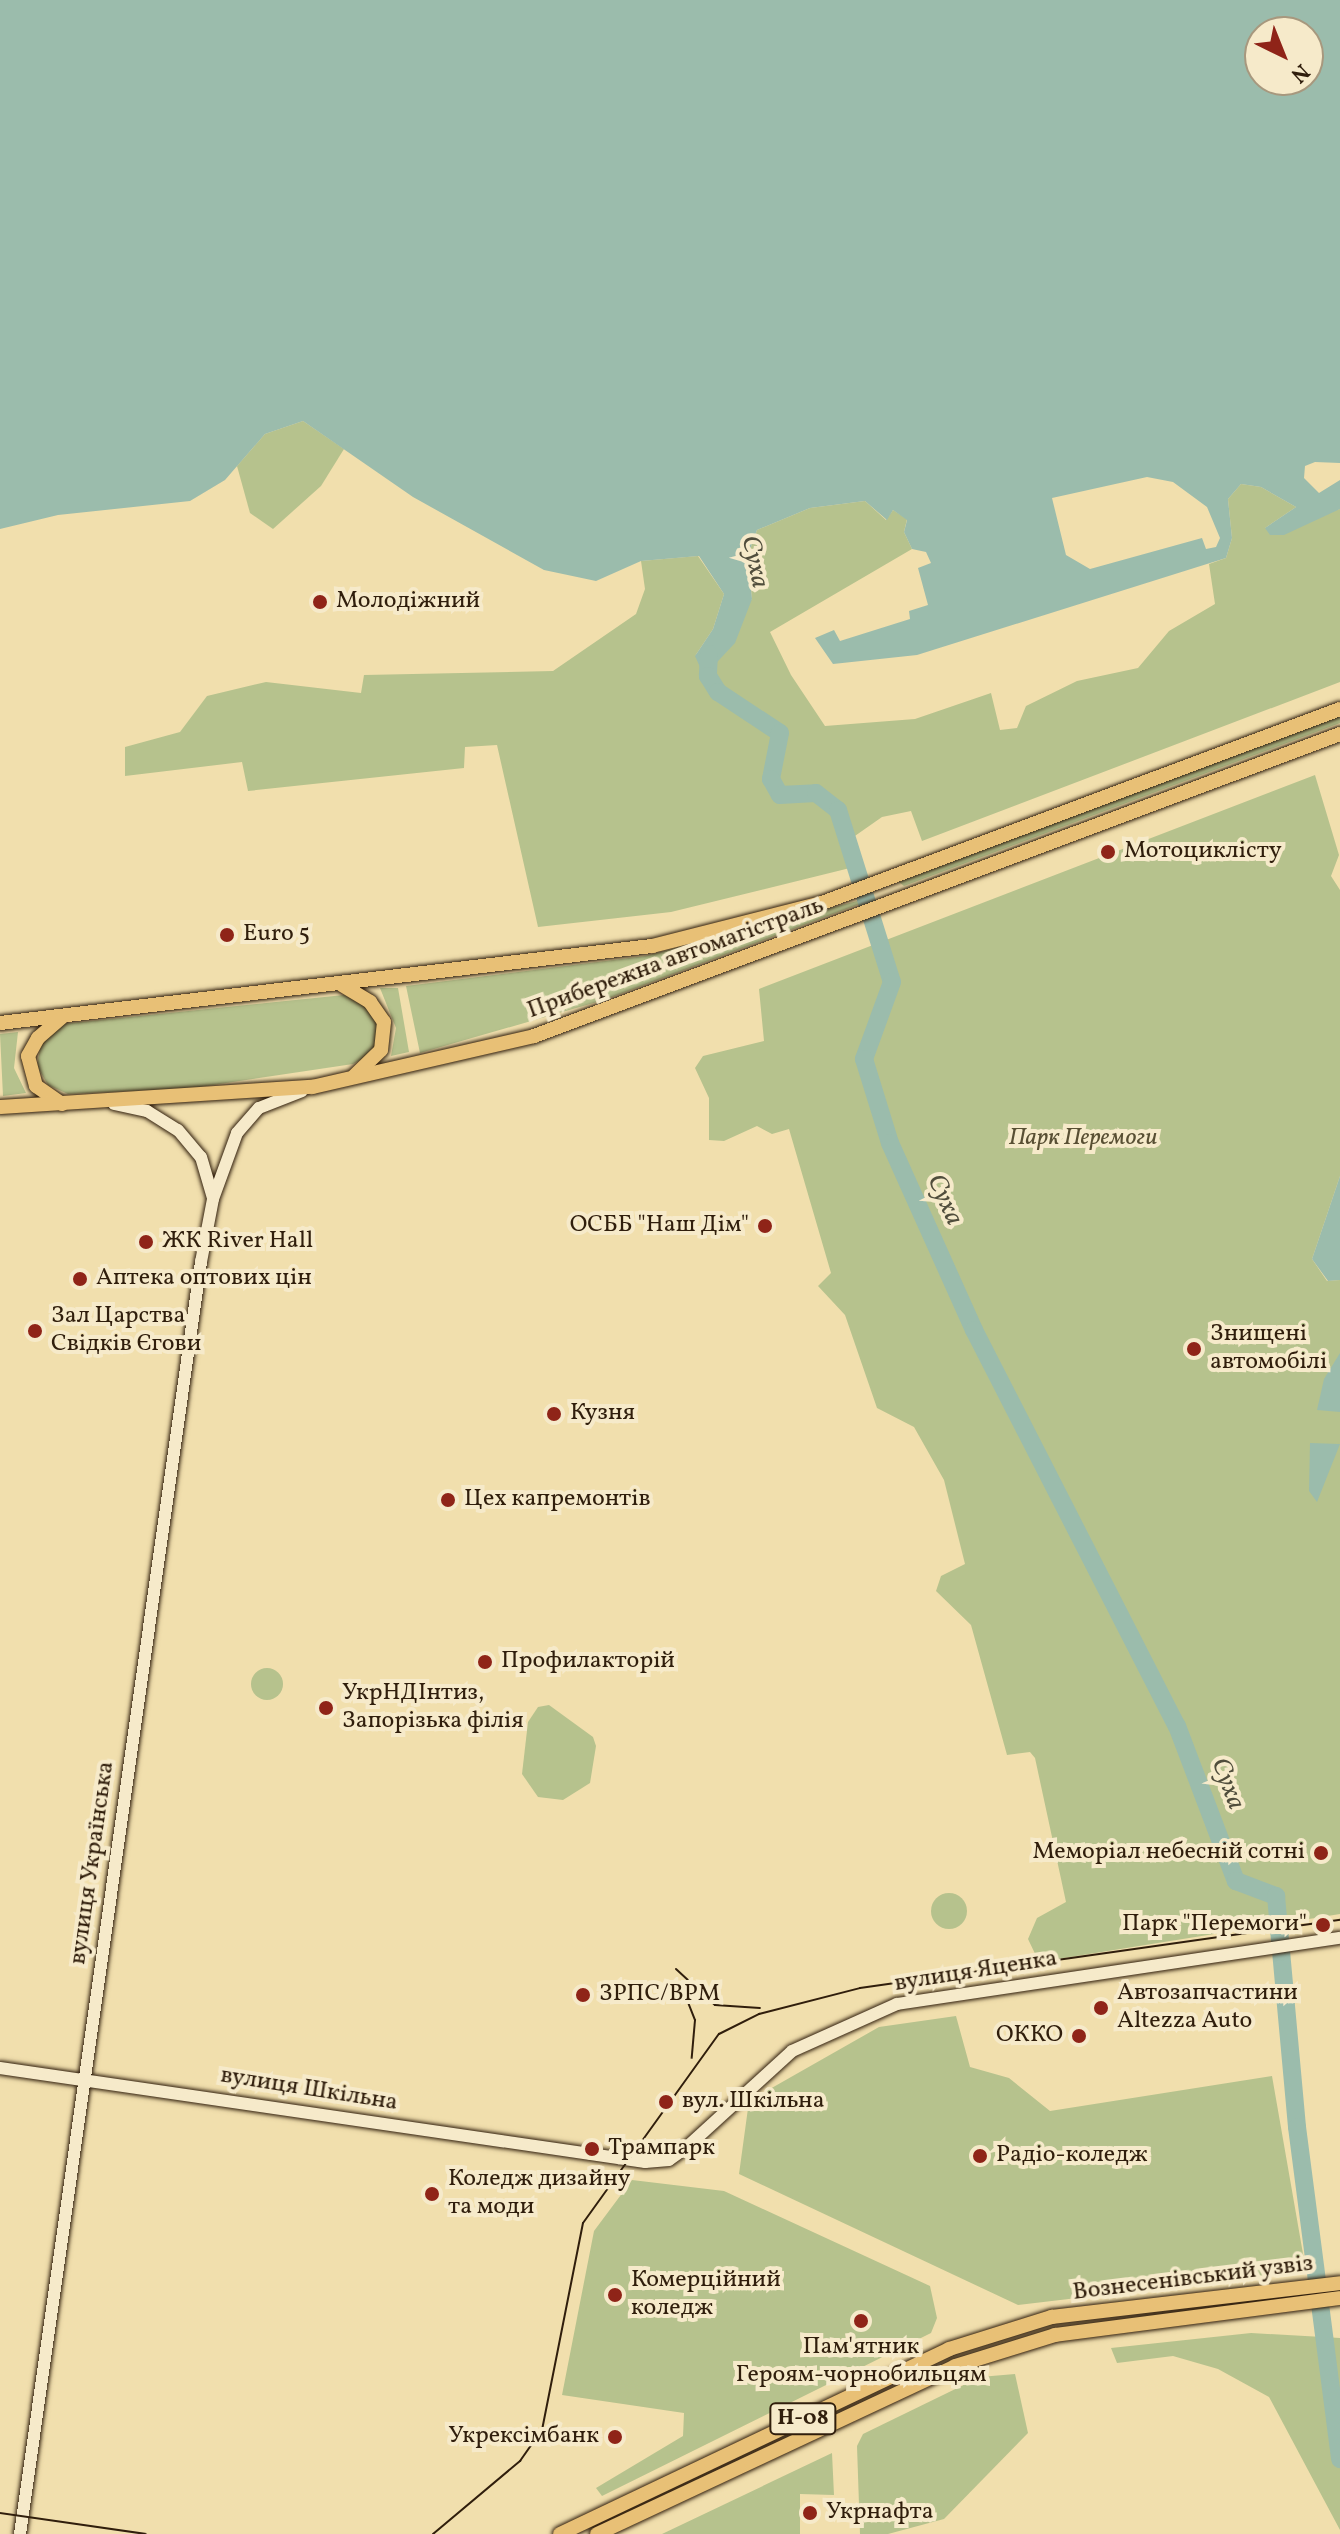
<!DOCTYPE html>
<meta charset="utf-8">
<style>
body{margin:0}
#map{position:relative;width:1340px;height:2534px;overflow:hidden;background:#f1dfad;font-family:Vollkorn,serif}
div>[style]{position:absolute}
.green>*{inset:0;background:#b6c28d}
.round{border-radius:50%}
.water>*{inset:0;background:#9bbcac}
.river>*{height:18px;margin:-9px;padding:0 9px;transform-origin:9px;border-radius:9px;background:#9bbcac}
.roads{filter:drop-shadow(0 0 2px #301e0c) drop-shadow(0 0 2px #301e0c)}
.secondary>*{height:12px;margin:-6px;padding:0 6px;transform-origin:6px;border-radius:6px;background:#f6eaca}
.primary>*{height:14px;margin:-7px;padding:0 7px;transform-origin:7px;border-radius:7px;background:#e8c076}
.tram>*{height:2px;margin:-1px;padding:0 1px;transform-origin:1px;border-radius:1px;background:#301e0c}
.dots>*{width:22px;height:22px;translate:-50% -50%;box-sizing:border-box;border:4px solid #f6eaca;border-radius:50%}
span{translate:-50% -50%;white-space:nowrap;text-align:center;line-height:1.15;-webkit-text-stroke:8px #f6eaca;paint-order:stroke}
.shield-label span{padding:2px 6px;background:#f6eaca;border:2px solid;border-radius:6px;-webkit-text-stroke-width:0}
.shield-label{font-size:22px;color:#301e0c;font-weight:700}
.poi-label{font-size:24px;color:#301e0c}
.left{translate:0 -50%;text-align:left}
.right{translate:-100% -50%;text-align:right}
.street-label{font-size:24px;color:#301e0c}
.park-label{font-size:24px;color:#584f33;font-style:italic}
.water-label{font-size:26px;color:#504d3c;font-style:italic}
.north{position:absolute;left:1244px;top:16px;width:80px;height:80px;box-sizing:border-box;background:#f6eaca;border:2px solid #a7987e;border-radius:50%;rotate:137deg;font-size:22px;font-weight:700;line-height:32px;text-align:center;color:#301e0c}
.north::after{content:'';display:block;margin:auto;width:28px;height:36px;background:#8f2418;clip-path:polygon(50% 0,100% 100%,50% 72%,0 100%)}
</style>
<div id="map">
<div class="green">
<div style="clip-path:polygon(303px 421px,344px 449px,321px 486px,273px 529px,250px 513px,237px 466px,265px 434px)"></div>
<div style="clip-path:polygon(1241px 484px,1261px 487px,1296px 507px,1265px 528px,1340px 509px,1340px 682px,922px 841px,911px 811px,882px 817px,842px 845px,850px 868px,671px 912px,538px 927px,497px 745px,465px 747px,464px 768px,248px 791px,242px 762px,125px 776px,125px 747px,180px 732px,207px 696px,266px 682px,361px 693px,364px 675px,553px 671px,636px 614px,645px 589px,641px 561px,698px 556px,724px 594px,713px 629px,695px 656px,752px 599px,748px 555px,757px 530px,810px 508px,865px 501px,886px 520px,893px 510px,907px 519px,904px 532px,912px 549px,770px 632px,791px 675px,825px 726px,915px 719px,991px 693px,1000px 730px,1017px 728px,1026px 706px,1077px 681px,1138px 668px,1169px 631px,1215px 604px,1209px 564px,1226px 558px,1232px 538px,1228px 499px)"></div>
<div style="clip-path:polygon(1340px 715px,1340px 723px,904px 886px,899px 882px)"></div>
<div style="clip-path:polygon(1315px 775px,1339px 855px,1331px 876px,1340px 890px,1340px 1176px,1312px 1259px,1327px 1281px,1340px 1280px,1340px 1914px,1039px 1962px,1028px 1939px,1037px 1918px,1066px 1902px,1035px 1758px,1030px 1752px,1007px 1755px,971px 1625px,936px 1591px,941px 1576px,965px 1564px,944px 1480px,914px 1427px,877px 1408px,845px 1315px,818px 1286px,831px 1273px,789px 1129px,772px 1134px,757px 1126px,724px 1141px,709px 1140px,709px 1098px,695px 1068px,703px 1056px,764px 1041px,759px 989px)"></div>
<div style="clip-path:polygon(861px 900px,865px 902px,604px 1000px,420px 1053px,406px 986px,645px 956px)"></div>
<div style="clip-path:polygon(380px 988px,398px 988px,409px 1052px,391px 1056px,396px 1028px)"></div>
<div style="clip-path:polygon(344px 995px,371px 1009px,379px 1028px,373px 1053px,353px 1064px,193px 1088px,68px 1094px,48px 1085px,37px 1066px,41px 1043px,62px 1024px)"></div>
<div style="clip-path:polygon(18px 1032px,14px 1068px,26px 1093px,3px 1096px,0 1034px)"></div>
<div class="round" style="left:251px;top:1668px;width:32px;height:32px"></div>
<div style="clip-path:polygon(549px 1705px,593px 1737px,596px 1746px,590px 1783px,563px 1800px,538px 1797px,522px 1774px,528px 1722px,538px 1707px)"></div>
<div class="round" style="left:931px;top:1893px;width:36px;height:36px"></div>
<div style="clip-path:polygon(956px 2016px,970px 2067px,1009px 2078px,1050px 2111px,1272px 2076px,1306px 2271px,1018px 2305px,739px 2174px,749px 2101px,879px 2027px)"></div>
<div style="clip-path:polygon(632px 2180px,724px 2191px,930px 2286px,937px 2318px,931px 2333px,602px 2496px,596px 2488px,683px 2436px,684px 2413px,562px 2395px,594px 2231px)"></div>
<div style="clip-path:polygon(1251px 2333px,1340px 2338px,1340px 2530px,1269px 2397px,1218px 2369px,1173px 2356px,1117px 2363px,1111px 2348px)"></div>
<div style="clip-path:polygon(1015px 2374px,1028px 2433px,944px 2519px,888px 2534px,860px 2534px,857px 2446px,863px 2434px,980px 2377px)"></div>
<div style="clip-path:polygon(832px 2453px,834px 2495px,800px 2494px,800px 2534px,662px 2534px)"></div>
</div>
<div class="water">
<div style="clip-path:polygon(evenodd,0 0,1340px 0,1340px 463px,1315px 462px,1305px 466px,1304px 478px,1319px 493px,1340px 480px,1340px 509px,1284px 535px,1270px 535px,1265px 528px,1296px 507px,1261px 487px,1241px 484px,1228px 499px,1232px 538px,1226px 558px,917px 655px,833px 664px,815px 638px,834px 630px,840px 641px,910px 619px,909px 611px,928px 605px,918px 568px,931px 563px,926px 552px,912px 549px,904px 532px,907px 520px,893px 510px,887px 520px,865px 501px,810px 508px,757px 530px,748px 555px,752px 599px,735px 643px,704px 676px,695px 656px,713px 629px,724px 594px,699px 556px,641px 561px,596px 581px,544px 570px,413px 497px,303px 421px,265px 434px,225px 480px,190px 501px,58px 515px,0 529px,0 0,1260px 32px,1308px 32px,1308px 80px,1260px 80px,1260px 32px,0 0,1147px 477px,1173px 482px,1207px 507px,1220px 538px,1216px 547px,1206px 549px,1202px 538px,1090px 569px,1066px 555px,1052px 498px,1147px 477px)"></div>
<div style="clip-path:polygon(1340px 1176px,1340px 1280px,1328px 1281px,1312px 1259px)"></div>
<div style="clip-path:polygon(1340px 1353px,1340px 1412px,1317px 1410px,1324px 1379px)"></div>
<div style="clip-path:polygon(1310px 1443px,1340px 1444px,1317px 1502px,1309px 1491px)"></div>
</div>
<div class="river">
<div style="left:709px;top:654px;width:22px;rotate:93deg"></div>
<div style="left:708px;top:676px;width:19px;rotate:58deg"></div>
<div style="left:718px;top:692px;width:74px;rotate:33.5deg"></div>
<div style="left:780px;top:733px;width:47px;rotate:101.1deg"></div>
<div style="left:771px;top:779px;width:18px;rotate:61deg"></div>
<div style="left:780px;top:795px;width:36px;rotate:-3deg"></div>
<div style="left:816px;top:793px;width:28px;rotate:38deg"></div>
<div style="left:838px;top:810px;width:180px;rotate:72.6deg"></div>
<div style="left:892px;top:982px;width:82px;rotate:110deg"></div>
<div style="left:864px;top:1059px;width:88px;rotate:72.8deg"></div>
<div style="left:890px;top:1143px;width:205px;rotate:65.8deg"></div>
<div style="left:974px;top:1330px;width:445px;rotate:62.9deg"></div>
<div style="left:1177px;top:1726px;width:166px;rotate:69.2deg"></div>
<div style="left:1236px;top:1881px;width:43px;rotate:20.6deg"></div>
<div style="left:1276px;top:1896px;width:232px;rotate:84.8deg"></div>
<div style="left:1297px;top:2127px;width:335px;rotate:82.6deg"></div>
</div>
<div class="roads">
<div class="secondary">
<div style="left:114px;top:1104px;width:34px;rotate:12deg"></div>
<div style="left:147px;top:1111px;width:36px;rotate:32deg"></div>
<div style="left:178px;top:1130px;width:35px;rotate:50deg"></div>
<div style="left:201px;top:1157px;width:43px;rotate:73.7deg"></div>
<div style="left:0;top:2068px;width:652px;rotate:8.29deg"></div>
<div style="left:645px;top:2162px;width:24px;rotate:-5deg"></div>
<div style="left:669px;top:2160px;width:22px;rotate:-36deg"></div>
<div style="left:687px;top:2147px;width:142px;rotate:-42.4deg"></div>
<div style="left:792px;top:2051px;width:115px;rotate:-24.1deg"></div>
<div style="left:897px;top:2004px;width:448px;rotate:-8.5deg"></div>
<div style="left:20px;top:2534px;width:1285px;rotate:-81.9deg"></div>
<div style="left:201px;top:1262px;width:64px;rotate:-79.2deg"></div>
<div style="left:213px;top:1199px;width:70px;rotate:-70deg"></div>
<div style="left:237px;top:1133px;width:33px;rotate:-49deg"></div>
<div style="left:259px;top:1108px;width:46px;rotate:-21.6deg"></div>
</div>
<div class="primary">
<div style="left:342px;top:985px;width:33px;rotate:31deg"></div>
<div style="left:370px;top:1002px;width:24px;rotate:55deg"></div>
<div style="left:384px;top:1022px;width:28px;rotate:96deg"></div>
<div style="left:381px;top:1050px;width:37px;rotate:136deg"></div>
<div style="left:0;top:1023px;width:657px;rotate:-6.74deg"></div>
<div style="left:652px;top:946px;width:175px;rotate:-14.2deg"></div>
<div style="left:822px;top:903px;width:553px;rotate:-20.53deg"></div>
<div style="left:62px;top:1104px;width:32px;rotate:-145deg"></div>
<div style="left:36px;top:1086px;width:31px;rotate:-105deg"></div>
<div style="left:28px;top:1056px;width:21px;rotate:-61deg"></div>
<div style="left:38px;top:1038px;width:32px;rotate:-41deg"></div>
<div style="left:0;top:1107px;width:313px;rotate:-3.7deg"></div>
<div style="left:312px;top:1087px;width:228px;rotate:-12.9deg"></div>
<div style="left:534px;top:1036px;width:861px;rotate:-20.54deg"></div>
<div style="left:560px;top:2534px;width:431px;rotate:-25.4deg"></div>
<div style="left:949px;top:2349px;width:108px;rotate:-17.3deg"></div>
<div style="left:1052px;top:2317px;width:290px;rotate:-6.7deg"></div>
<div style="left:597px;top:2534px;width:395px;rotate:-25.1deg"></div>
<div style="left:955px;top:2366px;width:105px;rotate:-17.2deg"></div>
<div style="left:1055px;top:2335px;width:287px;rotate:-7.4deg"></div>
</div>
</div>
<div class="tram">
<div style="left:676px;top:1969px;width:53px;rotate:42.7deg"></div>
<div style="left:715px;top:2005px;width:45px;rotate:3.8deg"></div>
<div style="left:680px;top:1982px;width:41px;rotate:68.5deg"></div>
<div style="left:695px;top:2020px;width:38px;rotate:95deg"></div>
<div style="left:0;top:2513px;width:147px;rotate:8.2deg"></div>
<div style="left:433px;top:2534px;width:114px;rotate:-40deg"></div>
<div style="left:520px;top:2461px;width:38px;rotate:-55deg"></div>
<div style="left:542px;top:2430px;width:211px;rotate:-78.8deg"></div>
<div style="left:583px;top:2223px;width:233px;rotate:-54.3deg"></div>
<div style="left:719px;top:2034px;width:45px;rotate:-26.6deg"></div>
<div style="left:759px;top:2014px;width:104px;rotate:-14.4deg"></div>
<div style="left:860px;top:1988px;width:485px;rotate:-8.1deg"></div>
</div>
<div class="dots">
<div style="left:320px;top:602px;background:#8f2418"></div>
<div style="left:1108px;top:852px;background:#8f2418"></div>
<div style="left:227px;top:935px;background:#8f2418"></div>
<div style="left:765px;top:1226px;background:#8f2418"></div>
<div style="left:146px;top:1242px;background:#8f2418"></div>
<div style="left:80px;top:1279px;background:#8f2418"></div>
<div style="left:35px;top:1331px;background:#8f2418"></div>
<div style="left:1194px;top:1349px;background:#8f2418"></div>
<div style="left:554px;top:1414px;background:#8f2418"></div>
<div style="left:448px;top:1500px;background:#8f2418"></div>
<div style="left:485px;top:1662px;background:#8f2418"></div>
<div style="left:326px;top:1708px;background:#8f2418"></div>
<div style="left:1321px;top:1853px;background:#8f2418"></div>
<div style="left:1323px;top:1925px;background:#8f2418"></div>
<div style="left:583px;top:1995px;background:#8f2418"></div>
<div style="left:1101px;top:2008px;background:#8f2418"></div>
<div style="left:1079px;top:2036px;background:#8f2418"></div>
<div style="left:666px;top:2102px;background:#8f2418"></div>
<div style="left:592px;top:2149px;background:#8f2418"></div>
<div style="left:980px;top:2156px;background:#8f2418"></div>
<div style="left:432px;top:2194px;background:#8f2418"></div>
<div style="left:615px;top:2295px;background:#8f2418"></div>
<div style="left:861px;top:2321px;background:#8f2418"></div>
<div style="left:615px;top:2437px;background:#8f2418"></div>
<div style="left:810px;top:2513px;background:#8f2418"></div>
</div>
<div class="shield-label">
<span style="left:803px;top:2419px">Н-08</span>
</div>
<div class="poi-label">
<span class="left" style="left:336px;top:602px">Молодіжний</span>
<span class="left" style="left:1124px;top:852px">Мотоциклісту</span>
<span class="left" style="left:243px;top:935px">Euro 5</span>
<span class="right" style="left:749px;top:1226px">ОСББ "Наш Дім"</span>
<span class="left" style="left:162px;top:1242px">ЖК River Hall</span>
<span class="left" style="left:96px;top:1279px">Аптека оптових цін</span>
<span class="left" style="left:51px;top:1331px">Зал Царства<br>Свідків Єгови</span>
<span class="left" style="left:1210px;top:1349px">Знищені<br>автомобілі</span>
<span class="left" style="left:570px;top:1414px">Кузня</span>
<span class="left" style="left:464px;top:1500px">Цех капремонтів</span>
<span class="left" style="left:501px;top:1662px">Профилакторій</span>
<span class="left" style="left:342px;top:1708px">УкрНДІнтиз,<br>Запорізька філія</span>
<span class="right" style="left:1305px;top:1853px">Меморіал небесній сотні</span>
<span class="right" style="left:1307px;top:1925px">Парк "Перемоги"</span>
<span class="left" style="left:1117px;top:2008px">Автозапчастини<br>Altezza Auto</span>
<span class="left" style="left:599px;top:1995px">ЗРПС/ВРМ</span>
<span class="right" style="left:1063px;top:2036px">ОККО</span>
<span class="left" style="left:682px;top:2102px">вул. Шкільна</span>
<span class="left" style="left:608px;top:2149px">Трампарк</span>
<span class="left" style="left:996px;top:2156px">Радіо-коледж</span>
<span class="left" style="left:448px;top:2194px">Коледж дизайну<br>та моди</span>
<span class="left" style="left:631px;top:2295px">Комерційний<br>коледж</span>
<span style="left:861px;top:2362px">Пам'ятник<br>Героям-чорнобильцям</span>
<span class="right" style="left:599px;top:2437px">Укрексімбанк</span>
<span class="left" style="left:826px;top:2513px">Укрнафта</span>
</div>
<div class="street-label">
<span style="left:676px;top:959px;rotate:-20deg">Прибережна автомагістраль</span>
<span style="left:93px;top:1863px;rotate:-82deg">вулиця Українська</span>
<span style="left:976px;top:1972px;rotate:-9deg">вулиця Яценка</span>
<span style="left:309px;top:2090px;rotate:9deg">вулиця Шкільна</span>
<span style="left:1193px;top:2279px;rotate:-7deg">Вознесенівський узвіз</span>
</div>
<div class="park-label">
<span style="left:1083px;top:1139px">Парк Перемоги</span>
</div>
<div class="water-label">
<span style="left:754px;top:562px;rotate:78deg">Суха</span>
<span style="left:944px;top:1200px;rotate:66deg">Суха</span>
<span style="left:1227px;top:1784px;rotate:69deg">Суха</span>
</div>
<div class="north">N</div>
</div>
